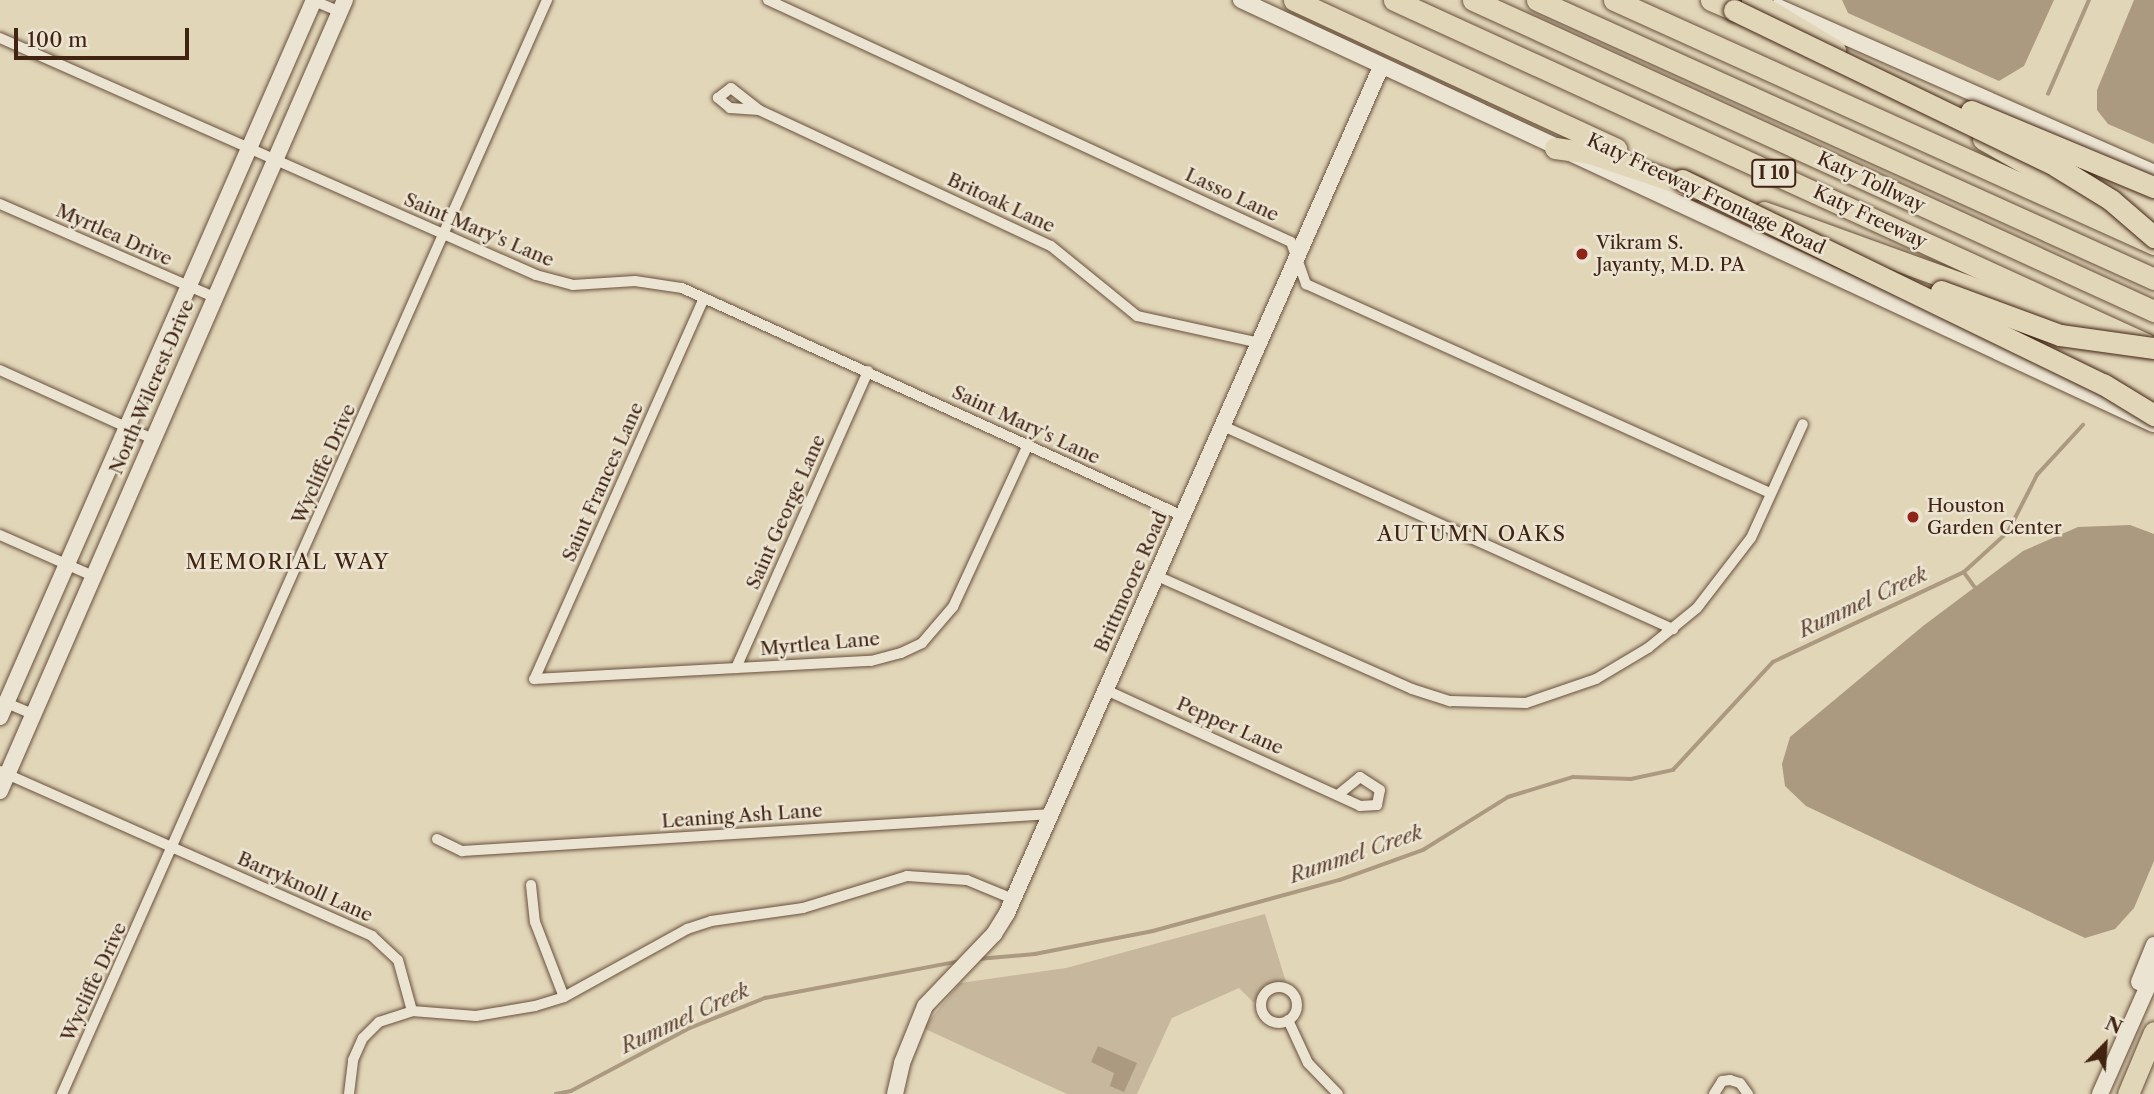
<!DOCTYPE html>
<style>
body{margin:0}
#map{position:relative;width:2154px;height:1094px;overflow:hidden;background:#e2d6b9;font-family:"Libre Caslon Text",serif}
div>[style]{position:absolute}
.green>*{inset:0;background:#c7b89d}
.water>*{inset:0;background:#ab9980}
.stream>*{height:3.5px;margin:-1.75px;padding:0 1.75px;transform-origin:1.75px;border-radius:1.75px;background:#ab9980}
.roads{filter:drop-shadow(0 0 2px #69503c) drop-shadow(0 0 2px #69503c)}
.street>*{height:10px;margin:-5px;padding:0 5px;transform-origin:5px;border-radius:5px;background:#ece4d2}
.street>.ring{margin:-5px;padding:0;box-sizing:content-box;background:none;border:10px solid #ece4d2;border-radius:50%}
.secondary>*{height:16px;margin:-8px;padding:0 8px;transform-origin:8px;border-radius:8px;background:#ece4d2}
.highway>*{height:21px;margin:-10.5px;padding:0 10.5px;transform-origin:10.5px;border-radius:10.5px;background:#e2d6b9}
.bridges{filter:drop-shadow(0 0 2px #412312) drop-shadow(0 0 2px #412312)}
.highway-bridge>*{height:21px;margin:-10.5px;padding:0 10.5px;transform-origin:10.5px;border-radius:10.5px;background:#e2d6b9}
.dots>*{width:19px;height:19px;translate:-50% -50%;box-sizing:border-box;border:4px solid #ece4d2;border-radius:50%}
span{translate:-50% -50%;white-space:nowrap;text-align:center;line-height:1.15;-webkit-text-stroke:5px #ece4d2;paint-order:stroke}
.shield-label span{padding:2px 5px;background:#ece4d2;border:2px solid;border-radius:5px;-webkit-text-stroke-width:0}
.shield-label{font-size:18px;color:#412312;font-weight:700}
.street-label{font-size:19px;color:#412312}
.poi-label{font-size:19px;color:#412312}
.left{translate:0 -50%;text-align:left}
.neighbourhood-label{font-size:21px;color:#412312;letter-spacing:2px}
.water-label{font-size:21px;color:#614633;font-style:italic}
.north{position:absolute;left:2070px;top:1010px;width:70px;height:70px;-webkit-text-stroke:5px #ece4d2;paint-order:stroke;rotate:24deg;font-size:19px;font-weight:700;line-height:28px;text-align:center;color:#412312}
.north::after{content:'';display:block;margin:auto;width:24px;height:32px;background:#412312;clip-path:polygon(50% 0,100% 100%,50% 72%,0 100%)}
.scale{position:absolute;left:14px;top:28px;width:175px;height:32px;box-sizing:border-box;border:4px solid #412312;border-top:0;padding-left:9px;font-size:21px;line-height:24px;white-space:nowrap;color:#412312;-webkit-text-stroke:5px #ece4d2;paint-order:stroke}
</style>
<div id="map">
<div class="green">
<div style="clip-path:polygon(1265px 914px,1286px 982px,1265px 985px,1254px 1003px,1239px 988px,1172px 1018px,1137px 1094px,1067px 1094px,923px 1028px,960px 983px,1066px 968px)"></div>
</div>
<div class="water">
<div style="clip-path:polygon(1842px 0,2054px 0,2024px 66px,1999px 81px,1848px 13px)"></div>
<div style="clip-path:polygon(2134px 0,2154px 0,2154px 144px,2108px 124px,2097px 110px,2097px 90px)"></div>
<div style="clip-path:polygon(2130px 525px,2154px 534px,2154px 861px,2134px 908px,2115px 929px,2085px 938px,1806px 806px,1785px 786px,1782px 764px,1790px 737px,1923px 626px,2023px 551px,2078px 527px)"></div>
<div style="clip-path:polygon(1098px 1046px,1137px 1063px,1124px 1092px,1110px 1086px,1114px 1073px,1091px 1062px)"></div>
</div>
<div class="stream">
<div style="left:2048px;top:94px;width:103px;rotate:-66.4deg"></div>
<div style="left:1964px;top:572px;width:19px;rotate:54deg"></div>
<div style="left:978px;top:959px;width:57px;rotate:-5deg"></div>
<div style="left:1035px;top:954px;width:120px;rotate:-11deg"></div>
<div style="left:1153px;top:931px;width:194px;rotate:-15.3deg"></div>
<div style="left:1340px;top:880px;width:88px;rotate:-19.9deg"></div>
<div style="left:1423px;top:850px;width:100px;rotate:-31.9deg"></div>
<div style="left:1508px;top:797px;width:68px;rotate:-17.1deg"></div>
<div style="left:1573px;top:777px;width:58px;rotate:2deg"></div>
<div style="left:1631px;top:779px;width:43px;rotate:-12.1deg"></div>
<div style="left:1673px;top:770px;width:147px;rotate:-47.2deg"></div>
<div style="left:1773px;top:662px;width:211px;rotate:-25.2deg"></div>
<div style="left:1964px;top:572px;width:59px;rotate:-42.3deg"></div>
<div style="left:2008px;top:532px;width:64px;rotate:-63deg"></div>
<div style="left:2037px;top:475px;width:68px;rotate:-47.4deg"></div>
<div style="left:556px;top:1094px;width:15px;rotate:-11deg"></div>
<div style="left:571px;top:1091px;width:135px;rotate:-27.9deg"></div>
<div style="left:690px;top:1028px;width:81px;rotate:-21.8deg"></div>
<div style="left:765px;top:998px;width:198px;rotate:-10.7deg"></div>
</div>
<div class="roads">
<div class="street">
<div style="left:312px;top:0;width:30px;rotate:23deg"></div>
<div style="left:768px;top:0;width:576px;rotate:24.83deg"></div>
<div style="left:1291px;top:242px;width:45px;rotate:70.3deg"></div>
<div style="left:1306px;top:284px;width:509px;rotate:24.25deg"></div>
<div style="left:0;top:38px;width:586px;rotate:23.85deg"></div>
<div style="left:536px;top:275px;width:38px;rotate:15deg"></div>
<div style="left:573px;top:285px;width:62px;rotate:-3.7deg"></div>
<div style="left:635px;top:281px;width:48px;rotate:8.5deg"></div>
<div style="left:682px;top:288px;width:550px;rotate:24.47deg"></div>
<div style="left:759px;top:110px;width:29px;rotate:-176deg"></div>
<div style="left:730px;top:108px;width:16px;rotate:-140deg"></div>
<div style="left:718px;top:98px;width:16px;rotate:-38deg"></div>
<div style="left:731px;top:88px;width:36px;rotate:38deg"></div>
<div style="left:759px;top:110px;width:322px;rotate:25deg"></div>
<div style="left:1051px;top:246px;width:111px;rotate:39.1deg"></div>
<div style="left:1137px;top:316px;width:126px;rotate:12.4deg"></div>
<div style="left:0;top:204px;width:233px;rotate:23.5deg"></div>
<div style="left:704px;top:298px;width:417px;rotate:114deg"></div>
<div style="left:534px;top:679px;width:337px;rotate:-3.1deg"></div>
<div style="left:871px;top:661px;width:31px;rotate:-15deg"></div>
<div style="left:901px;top:653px;width:23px;rotate:-25deg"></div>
<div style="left:922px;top:643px;width:48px;rotate:-49.3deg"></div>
<div style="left:953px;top:607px;width:179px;rotate:-65.2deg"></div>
<div style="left:0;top:370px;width:168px;rotate:24.3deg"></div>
<div style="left:1223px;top:426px;width:494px;rotate:24.3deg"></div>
<div style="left:0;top:535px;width:102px;rotate:23.8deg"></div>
<div style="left:1157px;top:576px;width:279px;rotate:23.9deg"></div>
<div style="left:1412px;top:689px;width:40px;rotate:18deg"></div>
<div style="left:1450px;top:701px;width:76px;rotate:1.5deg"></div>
<div style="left:1526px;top:703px;width:74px;rotate:-18.9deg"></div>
<div style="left:1596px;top:679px;width:61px;rotate:-30.8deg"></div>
<div style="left:1648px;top:648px;width:63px;rotate:-39.2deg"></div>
<div style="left:1697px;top:608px;width:88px;rotate:-52.4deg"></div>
<div style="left:1751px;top:538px;width:125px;rotate:-65.5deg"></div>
<div style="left:736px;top:668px;width:325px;rotate:-66deg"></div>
<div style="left:1106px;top:690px;width:279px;rotate:24.5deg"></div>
<div style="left:1360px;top:806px;width:17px;rotate:-3deg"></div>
<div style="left:1377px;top:805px;width:15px;rotate:-79deg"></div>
<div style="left:1380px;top:790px;width:24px;rotate:-147deg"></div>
<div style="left:1360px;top:777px;width:26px;rotate:141deg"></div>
<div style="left:2px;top:701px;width:33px;rotate:23deg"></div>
<div style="left:0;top:771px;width:407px;rotate:23.9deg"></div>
<div style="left:372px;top:936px;width:35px;rotate:43deg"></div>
<div style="left:398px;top:960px;width:53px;rotate:74.6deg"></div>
<div style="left:437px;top:839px;width:28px;rotate:26deg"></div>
<div style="left:462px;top:851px;width:591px;rotate:-3.59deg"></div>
<div style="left:531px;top:885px;width:37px;rotate:84deg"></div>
<div style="left:535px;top:922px;width:80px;rotate:68.9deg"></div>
<div class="ring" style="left:1261px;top:987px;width:26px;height:26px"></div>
<div style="left:1288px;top:1020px;width:47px;rotate:65.1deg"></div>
<div style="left:1308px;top:1063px;width:43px;rotate:45.9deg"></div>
<div style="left:62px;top:1094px;width:1197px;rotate:-66.09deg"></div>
<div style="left:349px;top:1094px;width:34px;rotate:-83deg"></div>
<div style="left:353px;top:1060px;width:24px;rotate:-66deg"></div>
<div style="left:363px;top:1038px;width:23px;rotate:-45deg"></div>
<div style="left:379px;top:1022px;width:35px;rotate:-18deg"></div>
<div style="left:412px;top:1011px;width:64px;rotate:4.5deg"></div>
<div style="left:476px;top:1016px;width:60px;rotate:-9.6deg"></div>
<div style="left:535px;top:1006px;width:30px;rotate:-17deg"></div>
<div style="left:564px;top:997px;width:141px;rotate:-28.9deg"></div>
<div style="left:687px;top:929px;width:25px;rotate:-18deg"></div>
<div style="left:711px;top:921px;width:93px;rotate:-8deg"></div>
<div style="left:803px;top:908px;width:109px;rotate:-17.1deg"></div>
<div style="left:907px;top:876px;width:60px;rotate:3.8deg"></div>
<div style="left:967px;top:880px;width:50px;rotate:22.4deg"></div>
<div style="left:1714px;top:1094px;width:15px;rotate:-58deg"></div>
<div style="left:1722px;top:1081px;width:8px;rotate:-7deg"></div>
<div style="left:1730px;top:1080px;width:10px;rotate:17deg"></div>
<div style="left:1740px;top:1083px;width:14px;rotate:54deg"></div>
</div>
<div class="secondary">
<div style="left:1241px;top:0;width:1006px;rotate:24.93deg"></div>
<div style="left:1778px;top:7px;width:411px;rotate:23.8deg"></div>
<div style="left:0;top:717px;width:783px;rotate:-66.35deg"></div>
<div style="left:0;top:791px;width:863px;rotate:-66.44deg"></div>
<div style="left:2139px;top:982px;width:40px;rotate:-68deg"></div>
<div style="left:895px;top:1094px;width:32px;rotate:-77deg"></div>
<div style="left:902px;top:1063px;width:61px;rotate:-68deg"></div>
<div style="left:925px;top:1006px;width:100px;rotate:-46.2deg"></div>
<div style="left:994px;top:934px;width:25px;rotate:-58deg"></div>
<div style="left:1007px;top:913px;width:925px;rotate:-66.15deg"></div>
<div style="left:2100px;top:1094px;width:133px;rotate:-66.1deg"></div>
</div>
<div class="highway">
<div style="left:1294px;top:0;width:355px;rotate:24.8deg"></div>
<div style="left:1394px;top:0;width:827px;rotate:24.58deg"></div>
<div style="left:1473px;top:0;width:749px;rotate:24.55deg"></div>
<div style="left:1537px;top:0;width:677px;rotate:24.33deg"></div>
<div style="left:1614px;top:0;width:593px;rotate:24.32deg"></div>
<div style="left:1711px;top:0;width:25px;rotate:23deg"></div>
<div style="left:1752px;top:0;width:97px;rotate:31.1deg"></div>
<div style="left:1983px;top:139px;width:136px;rotate:29.6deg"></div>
<div style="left:1555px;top:148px;width:35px;rotate:8deg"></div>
<div style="left:1590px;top:153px;width:113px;rotate:18.6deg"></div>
<div style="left:1764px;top:212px;width:335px;rotate:19.9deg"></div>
<div style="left:2128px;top:1094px;width:67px;rotate:-67.2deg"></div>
</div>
</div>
<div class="bridges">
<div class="highway-bridge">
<div style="left:1734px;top:10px;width:358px;rotate:25.8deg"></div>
<div style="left:2056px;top:166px;width:65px;rotate:31.7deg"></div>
<div style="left:2111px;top:200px;width:57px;rotate:40.7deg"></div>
<div style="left:1971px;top:111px;width:198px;rotate:22.6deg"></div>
<div style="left:1682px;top:180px;width:468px;rotate:25.9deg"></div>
<div style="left:2103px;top:384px;width:60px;rotate:31.3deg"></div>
<div style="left:1941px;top:291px;width:127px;rotate:20.3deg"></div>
<div style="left:2060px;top:335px;width:95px;rotate:7.9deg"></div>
</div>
</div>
<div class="dots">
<div style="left:1582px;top:254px;background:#8f2418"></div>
<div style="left:1913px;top:517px;background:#8f2418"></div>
</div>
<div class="shield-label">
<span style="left:1774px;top:173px">I 10</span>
</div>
<div class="street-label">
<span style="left:1871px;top:182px;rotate:25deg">Katy Tollway</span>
<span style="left:1706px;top:194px;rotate:25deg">Katy Freeway Frontage Road</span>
<span style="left:1232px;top:195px;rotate:25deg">Lasso Lane</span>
<span style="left:1001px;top:203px;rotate:25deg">Britoak Lane</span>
<span style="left:1870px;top:217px;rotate:25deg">Katy Freeway</span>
<span style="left:479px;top:230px;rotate:23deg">Saint Mary's Lane</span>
<span style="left:114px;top:235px;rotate:24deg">Myrtlea Drive</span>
<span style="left:152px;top:387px;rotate:-67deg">North Wilcrest Drive</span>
<span style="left:1026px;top:425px;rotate:25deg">Saint Mary's Lane</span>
<span style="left:324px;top:464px;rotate:-66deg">Wycliffe Drive</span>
<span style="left:603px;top:482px;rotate:-66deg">Saint Frances Lane</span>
<span style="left:786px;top:512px;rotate:-66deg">Saint George Lane</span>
<span style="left:1131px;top:582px;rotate:-66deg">Brittmoore Road</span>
<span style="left:820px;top:644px;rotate:-5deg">Myrtlea Lane</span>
<span style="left:1230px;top:726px;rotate:24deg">Pepper Lane</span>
<span style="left:742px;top:816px;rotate:-4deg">Leaning Ash Lane</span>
<span style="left:305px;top:887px;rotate:24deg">Barryknoll Lane</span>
<span style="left:94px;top:982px;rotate:-65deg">Wycliffe Drive</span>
</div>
<div class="poi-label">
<span class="left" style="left:1596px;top:254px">Vikram S.<br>Jayanty, M.D. PA</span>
<span class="left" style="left:1927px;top:517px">Houston<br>Garden Center</span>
</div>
<div class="neighbourhood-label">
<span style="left:1472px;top:534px">AUTUMN OAKS</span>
<span style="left:288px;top:562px">MEMORIAL WAY</span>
</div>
<div class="water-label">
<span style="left:1863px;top:602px;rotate:-25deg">Rummel Creek</span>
<span style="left:1356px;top:854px;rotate:-19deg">Rummel Creek</span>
<span style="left:685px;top:1018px;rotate:-25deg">Rummel Creek</span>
</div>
<div class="north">N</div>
<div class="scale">100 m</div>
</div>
